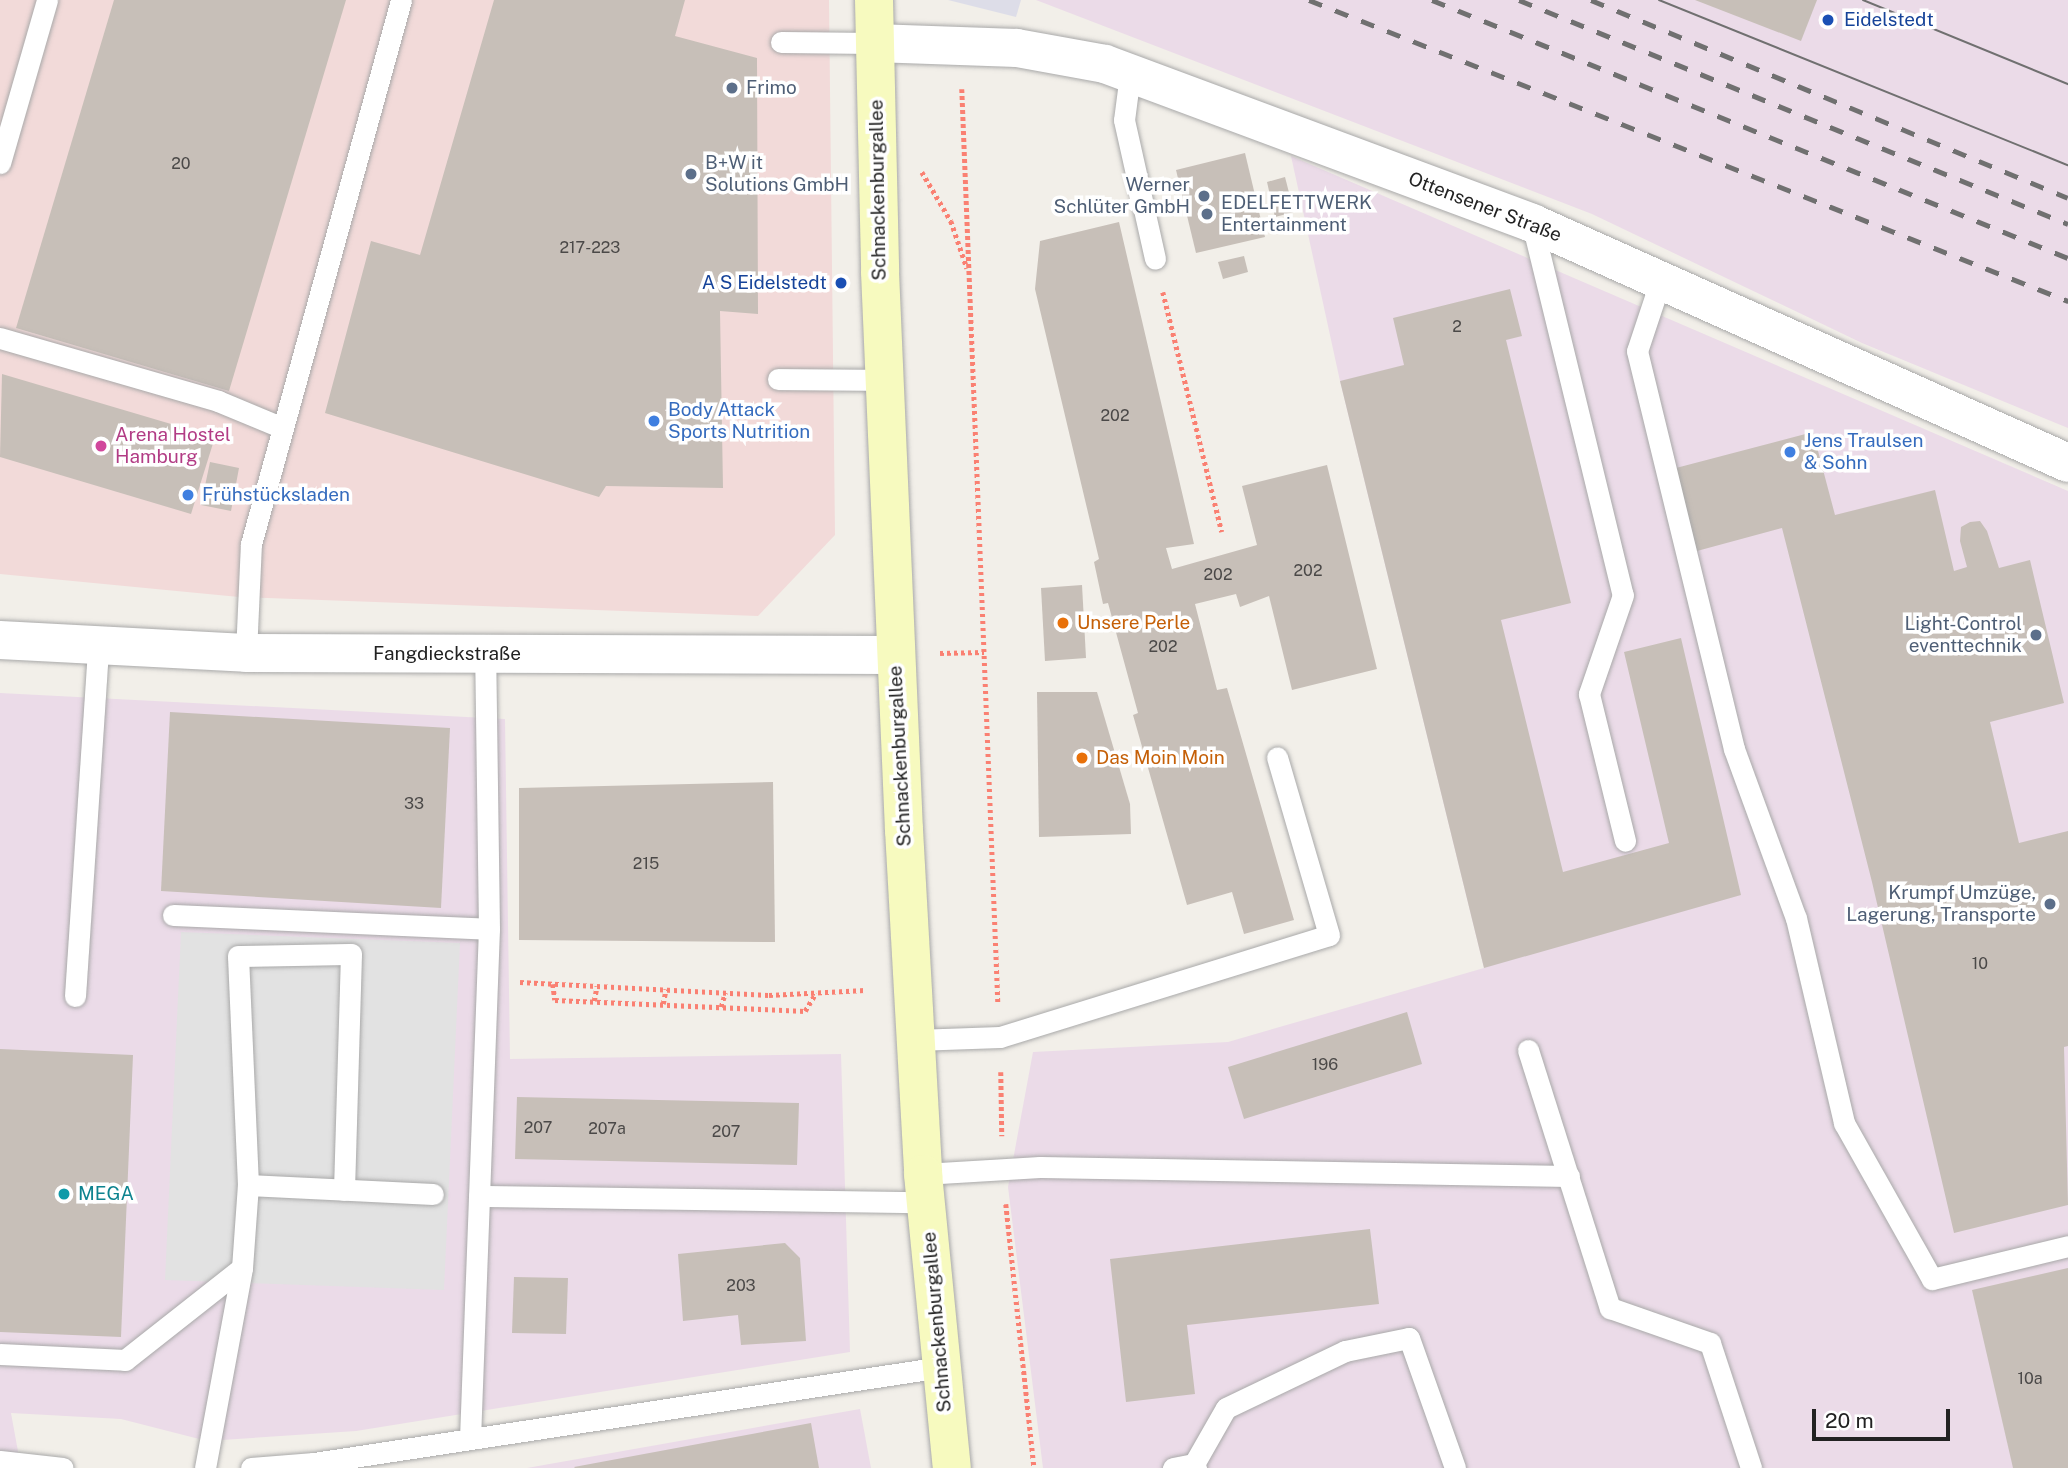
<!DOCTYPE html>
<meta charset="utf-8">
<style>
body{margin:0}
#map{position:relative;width:2068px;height:1468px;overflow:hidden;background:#f2efe9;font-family:"Public Sans",sans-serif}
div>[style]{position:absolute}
.commercial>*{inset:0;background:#f2dad9}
.industrial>*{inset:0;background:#ebdbe8}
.parking>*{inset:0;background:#e2e2e2}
.plaza>*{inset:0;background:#dddde8}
.building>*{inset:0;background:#c7bfb8}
.path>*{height:4.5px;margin-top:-2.25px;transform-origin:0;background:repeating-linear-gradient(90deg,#fa8072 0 3.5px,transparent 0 7px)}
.roads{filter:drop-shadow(0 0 2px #a9a9a9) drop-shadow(0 0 2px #a9a9a9)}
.lane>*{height:21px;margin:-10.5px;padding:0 10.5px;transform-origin:10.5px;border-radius:10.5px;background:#fff}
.street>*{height:38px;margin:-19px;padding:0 19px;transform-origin:19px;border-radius:19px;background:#fff}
.secondary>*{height:38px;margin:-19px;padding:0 19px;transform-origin:19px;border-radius:19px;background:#f7fabf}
.tram>*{height:2px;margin:-1px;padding:0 1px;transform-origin:1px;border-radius:1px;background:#707070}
.rail>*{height:5px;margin-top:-2.5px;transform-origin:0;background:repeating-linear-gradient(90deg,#707070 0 14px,transparent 0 28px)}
.dots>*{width:19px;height:19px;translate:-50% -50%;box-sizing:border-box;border:4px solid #fff;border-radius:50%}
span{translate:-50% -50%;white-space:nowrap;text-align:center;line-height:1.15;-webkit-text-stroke:7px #fff;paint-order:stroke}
.number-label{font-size:16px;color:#4b4948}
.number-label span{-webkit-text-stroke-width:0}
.transit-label{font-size:19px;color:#164399}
.left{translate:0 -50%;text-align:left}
.right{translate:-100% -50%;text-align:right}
.service-label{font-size:19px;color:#4e5e75}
.street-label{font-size:19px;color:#222}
.shop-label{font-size:19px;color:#366cbe}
.hotel-label{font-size:19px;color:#b23c85}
.food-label{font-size:19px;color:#c56008}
.culture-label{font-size:19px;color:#0d838f}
.scale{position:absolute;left:1812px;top:1409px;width:138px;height:32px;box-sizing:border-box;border:4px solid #222;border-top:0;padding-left:9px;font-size:21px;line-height:24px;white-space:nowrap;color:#222;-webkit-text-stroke:5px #fff;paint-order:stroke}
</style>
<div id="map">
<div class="commercial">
<div style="clip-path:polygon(0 0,829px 0,835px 535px,758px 616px,239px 597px,0 574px)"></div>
</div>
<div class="industrial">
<div style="clip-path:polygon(1036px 0,2068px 0,2068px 428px,1862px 343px,1592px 214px)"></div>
<div style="clip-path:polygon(1291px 156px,2068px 491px,2068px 1468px,1043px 1468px,1008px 1187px,1033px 1052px,1228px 1042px,1484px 968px,1340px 381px)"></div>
<div style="clip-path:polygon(0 693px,505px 719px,510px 1059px,841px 1054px,850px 1352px,356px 1431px,207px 1441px,121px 1419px,11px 1413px,21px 1468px,0 1468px)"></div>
<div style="clip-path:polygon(860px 1409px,871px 1468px,527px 1468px)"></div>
</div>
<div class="parking">
<div style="clip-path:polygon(181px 932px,460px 943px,444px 1290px,165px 1280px)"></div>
</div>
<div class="plaza">
<div style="clip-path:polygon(948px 0,1021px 0,1016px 17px)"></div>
</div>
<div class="building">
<div style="clip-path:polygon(114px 0,346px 0,229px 391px,16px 328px)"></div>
<div style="clip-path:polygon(494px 0,685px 0,675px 36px,757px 58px,758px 314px,720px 311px,723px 488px,606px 486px,599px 497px,325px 413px,371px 241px,420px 255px)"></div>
<div style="clip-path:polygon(1695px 0,1817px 0,1801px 41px)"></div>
<div style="clip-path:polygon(1245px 153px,1265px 237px,1196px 253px,1176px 170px)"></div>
<div style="clip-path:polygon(1285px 177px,1294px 212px,1275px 217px,1267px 182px)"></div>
<div style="clip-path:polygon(1119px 222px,1194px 544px,1166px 548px,1172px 569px,1257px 545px,1242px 486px,1327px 465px,1377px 669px,1292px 690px,1269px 596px,1240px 607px,1236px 594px,1195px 604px,1217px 690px,1227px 688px,1294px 920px,1244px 934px,1232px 892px,1187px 905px,1133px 715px,1138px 713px,1108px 603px,1103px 604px,1094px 562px,1099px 559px,1035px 289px,1040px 241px)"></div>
<div style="clip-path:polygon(1244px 256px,1248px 272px,1223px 279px,1218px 262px)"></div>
<div style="clip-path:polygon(1510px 289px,1522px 336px,1506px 340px,1571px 603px,1501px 620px,1563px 872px,1669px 843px,1624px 652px,1681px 638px,1741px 895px,1484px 968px,1340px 381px,1404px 365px,1393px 318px)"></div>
<div style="clip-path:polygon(2px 374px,215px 437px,191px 514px,0 457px)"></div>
<div style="clip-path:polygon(1813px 432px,1835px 515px,1935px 490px,1954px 571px,1967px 567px,1960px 541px,1961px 527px,1970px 522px,1980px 521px,1987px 531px,1999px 568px,2030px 560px,2064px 703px,1990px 722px,2019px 843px,2068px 831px,2068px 1046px,2064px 1047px,2068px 1205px,1954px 1233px,1872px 882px,1782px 528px,1697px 551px,1676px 468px)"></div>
<div style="clip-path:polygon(210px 462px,239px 468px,231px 511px,201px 505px)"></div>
<div style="clip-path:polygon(1082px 585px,1086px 658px,1045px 661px,1041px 588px)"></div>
<div style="clip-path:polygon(1037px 692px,1097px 692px,1130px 804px,1131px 834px,1039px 837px)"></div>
<div style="clip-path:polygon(170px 712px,450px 728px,441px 908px,161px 891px)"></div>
<div style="clip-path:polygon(773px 782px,775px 942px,519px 940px,519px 788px)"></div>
<div style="clip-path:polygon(1407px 1012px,1422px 1064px,1244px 1119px,1228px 1067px)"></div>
<div style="clip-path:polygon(0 1049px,133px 1055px,121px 1337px,0 1332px)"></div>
<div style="clip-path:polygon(517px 1097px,799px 1103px,797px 1165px,515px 1159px)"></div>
<div style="clip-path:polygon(1370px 1229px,1379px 1304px,1187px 1325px,1195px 1394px,1126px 1402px,1110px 1259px)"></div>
<div style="clip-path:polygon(785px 1243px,800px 1258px,806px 1341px,741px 1345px,738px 1315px,683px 1321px,678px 1254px)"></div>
<div style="clip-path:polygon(2068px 1268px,2068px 1468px,2013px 1468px,1972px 1290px)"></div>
<div style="clip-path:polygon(514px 1277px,568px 1278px,566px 1334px,512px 1333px)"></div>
<div style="clip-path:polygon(811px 1423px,819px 1468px,575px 1468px,574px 1467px)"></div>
</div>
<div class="path">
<div style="left:962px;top:89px;width:915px;rotate:87.74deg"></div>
<div style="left:922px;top:172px;width:57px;rotate:59.4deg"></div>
<div style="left:951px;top:221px;width:50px;rotate:71.2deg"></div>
<div style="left:1163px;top:292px;width:247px;rotate:76.2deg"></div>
<div style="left:940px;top:653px;width:44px;rotate:-1.3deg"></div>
<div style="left:520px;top:982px;width:249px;rotate:3deg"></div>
<div style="left:769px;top:995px;width:96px;rotate:-3deg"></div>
<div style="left:553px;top:984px;width:16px;rotate:83deg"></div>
<div style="left:555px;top:1000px;width:250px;rotate:2.5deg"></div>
<div style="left:805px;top:1011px;width:21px;rotate:-59deg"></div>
<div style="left:594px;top:1001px;width:15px;rotate:-79deg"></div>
<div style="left:663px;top:1004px;width:15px;rotate:-79deg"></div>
<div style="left:721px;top:1007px;width:15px;rotate:-74deg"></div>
<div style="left:1001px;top:1072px;width:64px;rotate:89.1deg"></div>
<div style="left:1006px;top:1204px;width:265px;rotate:83.9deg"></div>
</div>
<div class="roads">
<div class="lane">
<div style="left:781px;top:42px;width:93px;rotate:0.6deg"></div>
<div style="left:1130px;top:74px;width:46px;rotate:97.4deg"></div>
<div style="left:1124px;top:120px;width:142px;rotate:77.4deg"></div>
<div style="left:0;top:163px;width:170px;rotate:-73.9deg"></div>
<div style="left:1532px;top:223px;width:383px;rotate:76.3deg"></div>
<div style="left:1623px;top:595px;width:105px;rotate:109deg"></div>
<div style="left:1589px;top:694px;width:151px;rotate:76.2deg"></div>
<div style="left:1661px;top:279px;width:76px;rotate:108.4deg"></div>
<div style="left:1637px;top:351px;width:410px;rotate:76.3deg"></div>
<div style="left:1734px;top:749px;width:180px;rotate:69.9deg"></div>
<div style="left:1796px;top:918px;width:211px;rotate:76.8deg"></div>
<div style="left:1844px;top:1123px;width:179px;rotate:60.6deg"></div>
<div style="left:1932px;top:1279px;width:140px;rotate:-13.6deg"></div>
<div style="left:0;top:338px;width:227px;rotate:16.1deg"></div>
<div style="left:218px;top:401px;width:70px;rotate:22.6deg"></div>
<div style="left:778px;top:379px;width:107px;rotate:0.5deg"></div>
<div style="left:246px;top:653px;width:109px;rotate:-87.4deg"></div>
<div style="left:251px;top:544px;width:564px;rotate:-74.58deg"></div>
<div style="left:173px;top:915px;width:316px;rotate:2.5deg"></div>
<div style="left:75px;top:996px;width:350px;rotate:-86.2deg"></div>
<div style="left:915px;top:1040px;width:85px;rotate:-2deg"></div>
<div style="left:1000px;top:1037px;width:344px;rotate:-17.2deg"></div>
<div style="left:1329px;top:935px;width:185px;rotate:-106.3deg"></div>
<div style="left:1528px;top:1050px;width:271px;rotate:72.4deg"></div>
<div style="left:1610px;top:1308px;width:106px;rotate:19.3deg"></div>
<div style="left:1710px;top:1343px;width:132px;rotate:71.8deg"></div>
<div style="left:923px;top:1174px;width:117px;rotate:-3.4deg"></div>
<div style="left:1040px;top:1167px;width:529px;rotate:0.97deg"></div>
<div style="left:248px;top:1185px;width:229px;rotate:-92.5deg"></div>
<div style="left:238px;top:956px;width:113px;rotate:-1deg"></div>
<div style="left:351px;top:954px;width:236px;rotate:91.7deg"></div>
<div style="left:479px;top:1196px;width:447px;rotate:0.8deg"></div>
<div style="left:0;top:1354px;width:125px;rotate:2.7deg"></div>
<div style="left:125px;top:1360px;width:149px;rotate:-38.2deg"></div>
<div style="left:242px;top:1268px;width:83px;rotate:-85.9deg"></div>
<div style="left:248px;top:1185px;width:185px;rotate:2.8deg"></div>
<div style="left:470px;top:1439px;width:510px;rotate:-87.87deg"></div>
<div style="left:489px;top:929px;width:275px;rotate:-90.8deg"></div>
<div style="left:0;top:1461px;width:63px;rotate:6.3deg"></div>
<div style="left:205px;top:1468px;width:203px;rotate:-79.5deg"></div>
<div style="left:251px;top:1468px;width:63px;rotate:-4.5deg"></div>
<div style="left:314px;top:1463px;width:634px;rotate:-8.7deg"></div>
<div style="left:1173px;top:1468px;width:21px;rotate:-11deg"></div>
<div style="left:1196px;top:1468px;width:4px;rotate:-117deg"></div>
<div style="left:1194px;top:1464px;width:64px;rotate:-60.3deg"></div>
<div style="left:1226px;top:1408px;width:132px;rotate:-25.6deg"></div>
<div style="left:1345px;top:1351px;width:65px;rotate:-11.5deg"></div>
<div style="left:1409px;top:1338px;width:138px;rotate:70.5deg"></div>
</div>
<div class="street">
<div style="left:874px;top:43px;width:143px;rotate:2deg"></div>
<div style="left:1017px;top:48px;width:89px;rotate:10.3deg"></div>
<div style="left:1105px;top:64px;width:456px;rotate:20.4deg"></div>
<div style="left:1532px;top:223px;width:587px;rotate:24.12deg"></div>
<div style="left:0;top:640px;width:246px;rotate:3deg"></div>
<div style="left:246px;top:653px;width:649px;rotate:0.18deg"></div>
</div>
<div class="secondary">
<div style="left:874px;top:0;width:272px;rotate:88.7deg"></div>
<div style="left:880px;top:272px;width:559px;rotate:87.54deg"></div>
<div style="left:904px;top:830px;width:345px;rotate:86.8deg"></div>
<div style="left:923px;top:1174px;width:295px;rotate:84.4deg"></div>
</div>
</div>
<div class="tram">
<div style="left:1659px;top:0;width:441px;rotate:22deg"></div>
<div style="left:1863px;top:0;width:222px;rotate:22.3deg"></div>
</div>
<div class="rail">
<div style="left:1309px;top:0;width:817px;rotate:21.63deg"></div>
<div style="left:1432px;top:0;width:686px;rotate:22.08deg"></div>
<div style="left:1519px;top:0;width:593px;rotate:22.2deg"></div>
<div style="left:1591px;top:0;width:516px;rotate:22.54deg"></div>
</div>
<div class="dots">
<div style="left:1828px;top:20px;background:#1a4fb4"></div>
<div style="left:732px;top:88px;background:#5c6f8a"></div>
<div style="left:691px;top:174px;background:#5c6f8a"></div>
<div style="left:1204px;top:196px;background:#5c6f8a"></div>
<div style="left:1207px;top:214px;background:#5c6f8a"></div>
<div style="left:841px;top:283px;background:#1a4fb4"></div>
<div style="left:654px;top:421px;background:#3f7fe0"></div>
<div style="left:101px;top:446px;background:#d1479c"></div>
<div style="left:1790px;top:452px;background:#3f7fe0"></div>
<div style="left:188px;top:495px;background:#3f7fe0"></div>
<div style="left:1063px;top:623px;background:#e8710a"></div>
<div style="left:2036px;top:635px;background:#5c6f8a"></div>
<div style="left:1082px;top:758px;background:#e8710a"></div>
<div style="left:2050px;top:904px;background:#5c6f8a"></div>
<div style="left:64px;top:1194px;background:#0f9aa8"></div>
</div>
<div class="number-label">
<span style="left:181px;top:164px">20</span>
<span style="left:590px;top:248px">217-223</span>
<span style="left:1457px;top:327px">2</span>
<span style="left:1115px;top:416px">202</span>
<span style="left:1308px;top:571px">202</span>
<span style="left:1218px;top:575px">202</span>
<span style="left:1163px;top:647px">202</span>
<span style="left:414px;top:804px">33</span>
<span style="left:646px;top:864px">215</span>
<span style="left:1980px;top:964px">10</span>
<span style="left:1325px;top:1065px">196</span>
<span style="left:538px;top:1128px">207</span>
<span style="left:607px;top:1129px">207a</span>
<span style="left:726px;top:1132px">207</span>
<span style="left:741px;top:1286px">203</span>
<span style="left:2030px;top:1379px">10a</span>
</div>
<div class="transit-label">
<span class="left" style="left:1844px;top:20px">Eidelstedt</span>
<span class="right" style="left:827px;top:283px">A S Eidelstedt</span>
</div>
<div class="service-label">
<span class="left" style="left:746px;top:88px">Frimo</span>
<span class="left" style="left:705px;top:174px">B+W it<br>Solutions GmbH</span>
<span class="right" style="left:1190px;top:196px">Werner<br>Schlüter GmbH</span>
<span class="left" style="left:1221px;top:214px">EDELFETTWERK<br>Entertainment</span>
<span class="right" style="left:2022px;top:635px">Light-Control<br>eventtechnik</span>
<span class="right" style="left:2036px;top:904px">Krumpf Umzüge,<br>Lagerung, Transporte</span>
</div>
<div class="street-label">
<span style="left:878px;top:190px;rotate:-91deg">Schnackenburgallee</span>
<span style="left:1485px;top:207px;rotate:21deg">Ottensener Straße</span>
<span style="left:447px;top:654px">Fangdieckstraße</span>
<span style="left:900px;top:756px;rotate:-93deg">Schnackenburgallee</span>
<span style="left:937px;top:1322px;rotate:-95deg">Schnackenburgallee</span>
</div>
<div class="shop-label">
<span class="left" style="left:668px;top:421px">Body Attack<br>Sports Nutrition</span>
<span class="left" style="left:1804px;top:452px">Jens Traulsen<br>&amp; Sohn</span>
<span class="left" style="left:202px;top:495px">Frühstücksladen</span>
</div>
<div class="hotel-label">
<span class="left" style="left:115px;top:446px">Arena Hostel<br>Hamburg</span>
</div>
<div class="food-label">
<span class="left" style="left:1077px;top:623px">Unsere Perle</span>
<span class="left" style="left:1096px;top:758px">Das Moin Moin</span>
</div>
<div class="culture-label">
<span class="left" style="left:78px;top:1194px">MEGA</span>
</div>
<div class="scale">20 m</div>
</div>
